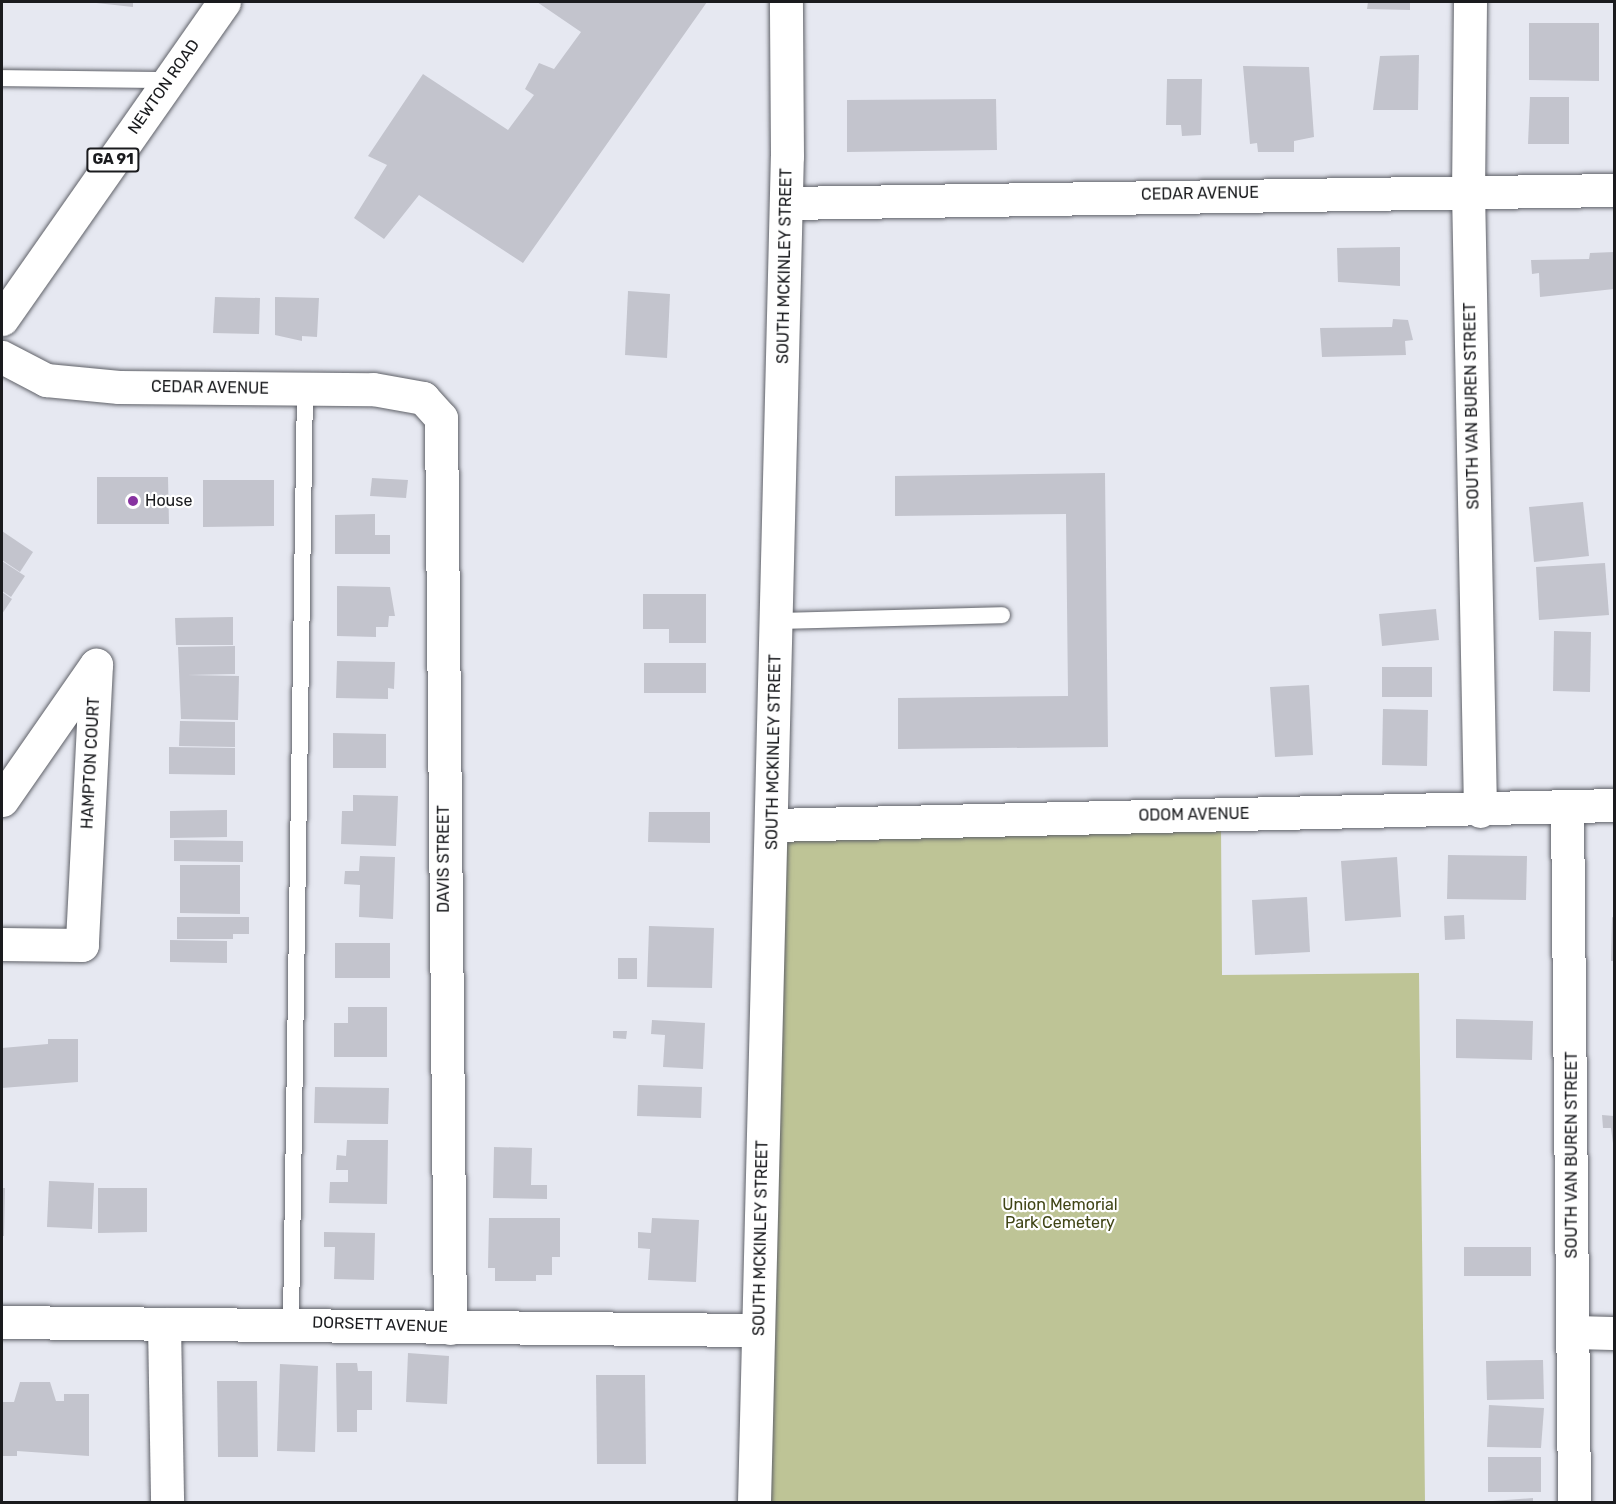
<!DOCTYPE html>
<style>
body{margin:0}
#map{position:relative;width:1616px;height:1504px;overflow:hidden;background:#e6e8f1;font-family:Rubik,sans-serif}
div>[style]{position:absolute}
.green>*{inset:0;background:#bec496}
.building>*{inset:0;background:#c3c4cd}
.roads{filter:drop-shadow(0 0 2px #5f6168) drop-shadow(0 0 2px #5f6168)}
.lane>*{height:16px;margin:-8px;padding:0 8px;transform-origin:8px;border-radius:8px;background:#fff}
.street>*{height:33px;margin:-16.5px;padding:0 16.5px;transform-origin:16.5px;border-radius:16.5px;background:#fff}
.primary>*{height:33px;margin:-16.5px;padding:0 16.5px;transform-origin:16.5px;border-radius:16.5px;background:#fff}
.dots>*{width:16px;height:16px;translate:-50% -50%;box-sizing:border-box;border:3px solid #fff;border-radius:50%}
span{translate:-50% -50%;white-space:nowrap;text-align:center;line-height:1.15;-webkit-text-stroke:4.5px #fff;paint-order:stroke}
.shield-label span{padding:2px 4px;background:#fff;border:2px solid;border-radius:4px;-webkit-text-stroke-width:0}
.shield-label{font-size:15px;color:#1a1b1e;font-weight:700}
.street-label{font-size:16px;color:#1a1b1e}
.poi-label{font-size:16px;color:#1a1b1e}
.left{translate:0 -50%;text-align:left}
.park-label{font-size:16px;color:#404516}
.frame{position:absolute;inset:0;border:3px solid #1a1b1e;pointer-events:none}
</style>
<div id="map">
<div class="green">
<div style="clip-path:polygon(1221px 825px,1222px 975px,1419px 973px,1425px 1502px,764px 1502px,780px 833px)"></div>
</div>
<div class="building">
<div style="clip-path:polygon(87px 2px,133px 2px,133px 7px)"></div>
<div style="clip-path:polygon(537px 2px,707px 2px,523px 263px,419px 195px,384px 239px,354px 218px,387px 165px,368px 156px,423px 74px,508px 130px,534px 95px,525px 89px,539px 63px,554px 69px,581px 32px)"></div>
<div style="clip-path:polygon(1368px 2px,1410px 2px,1410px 10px,1367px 9px)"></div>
<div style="clip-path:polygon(1529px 23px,1599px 23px,1599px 81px,1529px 80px)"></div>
<div style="clip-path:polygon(1419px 55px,1418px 110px,1373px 110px,1380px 56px)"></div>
<div style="clip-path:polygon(1243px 66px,1309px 67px,1314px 137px,1294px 141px,1294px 152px,1258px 152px,1257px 143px,1250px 144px)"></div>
<div style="clip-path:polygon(1167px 79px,1202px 79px,1201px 135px,1182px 136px,1181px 125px,1166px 125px)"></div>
<div style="clip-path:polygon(1530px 97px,1569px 97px,1569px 144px,1528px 144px)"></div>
<div style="clip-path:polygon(996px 99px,997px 150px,847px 152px,847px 100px)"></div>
<div style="clip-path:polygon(1400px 247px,1400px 286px,1338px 282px,1337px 248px)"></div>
<div style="clip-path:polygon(1614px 252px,1614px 289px,1540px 297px,1539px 273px,1532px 274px,1531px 260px,1589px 259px,1590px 253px)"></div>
<div style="clip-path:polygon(628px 291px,670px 294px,667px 358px,625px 355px)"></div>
<div style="clip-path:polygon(215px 297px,260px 298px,259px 334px,213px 333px)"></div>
<div style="clip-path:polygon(275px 297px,319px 298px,317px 337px,302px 336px,302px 341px,275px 335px)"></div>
<div style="clip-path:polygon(1393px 319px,1408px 320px,1413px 340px,1405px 341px,1406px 355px,1322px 357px,1320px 328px,1392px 327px)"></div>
<div style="clip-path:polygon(1105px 473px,1108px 747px,898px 749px,898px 698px,1068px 696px,1066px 514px,895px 516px,895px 476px)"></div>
<div style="clip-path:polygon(97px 477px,168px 477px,169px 524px,97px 524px)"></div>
<div style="clip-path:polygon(372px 478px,408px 480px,406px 498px,370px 496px)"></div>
<div style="clip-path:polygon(203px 480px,274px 480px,274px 526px,203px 527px)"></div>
<div style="clip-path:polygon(1583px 502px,1589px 556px,1534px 562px,1529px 507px)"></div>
<div style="clip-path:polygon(375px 514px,375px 535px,390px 535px,390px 554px,335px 554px,335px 515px)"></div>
<div style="clip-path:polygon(2px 531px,33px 552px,20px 572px,2px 560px)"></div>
<div style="clip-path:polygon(2px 561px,25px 576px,11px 597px,2px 591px)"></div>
<div style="clip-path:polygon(1605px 563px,1609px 615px,1539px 620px,1536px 567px)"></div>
<div style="clip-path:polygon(337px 586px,390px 587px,395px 616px,389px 616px,388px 627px,376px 627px,376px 637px,337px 636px)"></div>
<div style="clip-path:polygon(2px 592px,12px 599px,2px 614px)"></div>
<div style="clip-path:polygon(643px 594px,706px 594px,706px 643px,669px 643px,669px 629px,643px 629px)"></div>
<div style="clip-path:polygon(1436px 609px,1439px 640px,1382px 646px,1379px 614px)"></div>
<div style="clip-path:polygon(233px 617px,233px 645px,176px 645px,175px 618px)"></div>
<div style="clip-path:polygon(1554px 631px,1591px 632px,1590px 692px,1553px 691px)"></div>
<div style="clip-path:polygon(235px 646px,235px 674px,187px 675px,239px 676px,238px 720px,181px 719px,178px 647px)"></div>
<div style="clip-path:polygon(337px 661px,395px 662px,394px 689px,388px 688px,388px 699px,336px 698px)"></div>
<div style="clip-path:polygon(644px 663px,706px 663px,706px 693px,644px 693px)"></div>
<div style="clip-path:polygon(1382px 667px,1432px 667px,1432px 697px,1382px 697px)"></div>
<div style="clip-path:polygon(1309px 685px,1313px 755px,1275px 757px,1270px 687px)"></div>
<div style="clip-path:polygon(1383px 709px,1428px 710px,1427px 766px,1382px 765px)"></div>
<div style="clip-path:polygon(180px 721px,235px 722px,235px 747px,179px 746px)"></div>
<div style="clip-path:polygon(333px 733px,386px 734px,386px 768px,333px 768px)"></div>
<div style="clip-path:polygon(169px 747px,235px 748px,235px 775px,169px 774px)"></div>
<div style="clip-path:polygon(353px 795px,398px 796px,396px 846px,341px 844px,342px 811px,353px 811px)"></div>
<div style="clip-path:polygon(227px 810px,227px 837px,170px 838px,170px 811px)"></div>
<div style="clip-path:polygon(649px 812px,710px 812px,710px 843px,648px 842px)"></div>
<div style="clip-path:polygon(174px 840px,243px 841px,243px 862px,174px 861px)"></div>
<div style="clip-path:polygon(1448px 855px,1527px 856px,1526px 900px,1447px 899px)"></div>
<div style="clip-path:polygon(360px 856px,395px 857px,393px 919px,359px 917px,360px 885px,344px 884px,345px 871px,359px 871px)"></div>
<div style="clip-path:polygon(1397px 857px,1401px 917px,1345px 921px,1341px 861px)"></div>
<div style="clip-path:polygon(180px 865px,240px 865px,240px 914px,180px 913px)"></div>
<div style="clip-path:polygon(1307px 897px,1310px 952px,1255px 955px,1252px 900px)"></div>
<div style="clip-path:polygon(1464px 915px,1465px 939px,1445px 940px,1444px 916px)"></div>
<div style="clip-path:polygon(177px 917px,249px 917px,249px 934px,233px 934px,233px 939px,177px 939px)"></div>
<div style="clip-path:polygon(1612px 917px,1614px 918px,1614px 961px,1611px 961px)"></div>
<div style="clip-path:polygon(649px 926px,714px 928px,712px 988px,647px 987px)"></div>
<div style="clip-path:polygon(170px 940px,227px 941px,227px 963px,170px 962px)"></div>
<div style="clip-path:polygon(335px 943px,390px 943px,390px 978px,335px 978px)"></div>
<div style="clip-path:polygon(618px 958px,637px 958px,637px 979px,618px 979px)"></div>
<div style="clip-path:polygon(348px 1007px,387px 1007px,387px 1057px,334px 1057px,334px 1023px,348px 1023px)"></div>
<div style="clip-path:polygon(1456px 1019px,1533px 1021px,1532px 1060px,1456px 1058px)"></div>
<div style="clip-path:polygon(652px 1020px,705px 1023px,703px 1069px,663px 1067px,665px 1035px,651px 1034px)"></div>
<div style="clip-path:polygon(613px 1031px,627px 1031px,626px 1039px,613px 1038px)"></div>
<div style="clip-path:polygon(48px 1039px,78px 1039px,78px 1082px,2px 1088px,2px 1048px,48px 1044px)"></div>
<div style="clip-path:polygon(638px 1085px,702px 1087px,701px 1118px,637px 1116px)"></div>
<div style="clip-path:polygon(315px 1087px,389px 1088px,388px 1124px,314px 1123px)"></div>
<div style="clip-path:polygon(1602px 1115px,1614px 1116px,1614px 1151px,1611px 1128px,1603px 1128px)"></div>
<div style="clip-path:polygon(347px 1140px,388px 1140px,387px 1204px,329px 1203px,330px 1182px,348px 1182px,348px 1170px,336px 1170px,337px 1155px,346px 1156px)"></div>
<div style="clip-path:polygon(494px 1147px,532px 1148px,531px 1185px,547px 1185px,547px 1199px,493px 1198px)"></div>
<div style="clip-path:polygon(49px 1181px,94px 1183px,92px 1229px,47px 1227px)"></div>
<div style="clip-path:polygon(2px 1188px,5px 1188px,4px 1236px,2px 1236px)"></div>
<div style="clip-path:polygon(98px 1188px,147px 1188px,147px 1232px,98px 1233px)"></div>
<div style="clip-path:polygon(489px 1218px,560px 1218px,560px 1257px,552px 1257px,552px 1275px,536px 1275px,536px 1281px,495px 1281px,495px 1268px,488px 1268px)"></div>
<div style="clip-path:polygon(652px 1218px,699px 1220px,696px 1282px,648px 1280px,650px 1249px,638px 1248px,638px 1232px,651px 1233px)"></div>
<div style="clip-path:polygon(324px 1232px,375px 1233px,374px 1280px,334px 1279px,335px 1247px,324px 1247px)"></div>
<div style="clip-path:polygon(1464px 1247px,1531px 1247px,1531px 1276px,1464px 1276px)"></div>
<div style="clip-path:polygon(408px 1353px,449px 1356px,447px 1404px,406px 1402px)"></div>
<div style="clip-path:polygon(1543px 1360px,1544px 1399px,1487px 1400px,1486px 1361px)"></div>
<div style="clip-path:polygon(336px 1363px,357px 1363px,358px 1371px,372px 1371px,372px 1410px,357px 1410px,357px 1432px,337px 1432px)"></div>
<div style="clip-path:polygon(280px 1364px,318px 1366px,315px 1452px,277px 1451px)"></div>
<div style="clip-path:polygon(596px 1375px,645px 1375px,646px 1464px,597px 1464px)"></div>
<div style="clip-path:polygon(217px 1381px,257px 1381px,258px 1457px,218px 1457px)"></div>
<div style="clip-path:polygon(20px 1382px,50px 1382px,56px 1401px,64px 1401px,64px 1394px,89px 1394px,89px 1456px,17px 1451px,17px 1456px,2px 1456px,2px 1402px,14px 1402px)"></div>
<div style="clip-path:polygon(1489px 1405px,1544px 1408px,1541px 1448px,1487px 1447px)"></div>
<div style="clip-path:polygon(1488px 1457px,1541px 1457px,1541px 1492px,1488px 1492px)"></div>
<div style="clip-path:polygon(1533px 1498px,1533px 1502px,1493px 1502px,1493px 1501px)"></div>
</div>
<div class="roads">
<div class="lane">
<div style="left:2px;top:78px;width:167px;rotate:0.7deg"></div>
<div style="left:777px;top:621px;width:225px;rotate:-1.5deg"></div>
<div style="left:291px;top:1321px;width:932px;rotate:-89.14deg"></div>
</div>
<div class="street">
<div style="left:1470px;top:2px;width:188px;rotate:90.6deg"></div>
<div style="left:1468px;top:190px;width:621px;rotate:88.89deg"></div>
<div style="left:786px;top:203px;width:828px;rotate:-0.9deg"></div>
<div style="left:2px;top:357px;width:50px;rotate:27.6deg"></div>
<div style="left:46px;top:380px;width:73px;rotate:5.5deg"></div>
<div style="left:119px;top:387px;width:254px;rotate:0.5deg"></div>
<div style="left:373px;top:389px;width:51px;rotate:10.2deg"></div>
<div style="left:423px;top:398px;width:27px;rotate:48deg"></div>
<div style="left:441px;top:418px;width:910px;rotate:89.43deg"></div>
<div style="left:2px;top:800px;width:165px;rotate:-55.2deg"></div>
<div style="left:96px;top:665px;width:280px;rotate:92.9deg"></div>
<div style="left:82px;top:945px;width:80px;rotate:-179.3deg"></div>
<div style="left:1567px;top:808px;width:694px;rotate:89.42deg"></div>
<div style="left:773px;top:825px;width:841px;rotate:-1.36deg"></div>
<div style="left:2px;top:1322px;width:756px;rotate:0.61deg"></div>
<div style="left:164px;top:1324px;width:178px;rotate:89deg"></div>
<div style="left:1573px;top:1332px;width:41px;rotate:1.4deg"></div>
<div style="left:754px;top:1502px;width:1346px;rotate:-88.6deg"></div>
<div style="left:787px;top:156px;width:154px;rotate:-90.4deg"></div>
</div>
<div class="primary">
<div style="left:2px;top:319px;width:387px;rotate:-55deg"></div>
</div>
</div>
<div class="dots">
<div style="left:133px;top:501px;background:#8732a0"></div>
</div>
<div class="shield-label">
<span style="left:113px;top:160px">GA 91</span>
</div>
<div class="street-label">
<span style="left:164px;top:87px;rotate:-55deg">NEWTON ROAD</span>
<span style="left:1200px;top:194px;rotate:-1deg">CEDAR AVENUE</span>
<span style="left:785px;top:266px;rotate:-89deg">SOUTH MCKINLEY STREET</span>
<span style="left:210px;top:388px;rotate:1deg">CEDAR AVENUE</span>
<span style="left:1472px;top:406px;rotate:-91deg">SOUTH VAN BUREN STREET</span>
<span style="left:774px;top:752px;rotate:-89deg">SOUTH MCKINLEY STREET</span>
<span style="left:91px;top:763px;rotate:-87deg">HAMPTON COURT</span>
<span style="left:1194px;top:815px;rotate:-1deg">ODOM AVENUE</span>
<span style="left:444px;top:859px;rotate:-90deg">DAVIS STREET</span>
<span style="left:1572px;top:1155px;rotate:-90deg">SOUTH VAN BUREN STREET</span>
<span style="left:761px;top:1238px;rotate:-89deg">SOUTH MCKINLEY STREET</span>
<span style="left:380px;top:1325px;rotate:2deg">DORSETT AVENUE</span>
</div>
<div class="poi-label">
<span class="left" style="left:145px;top:501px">House</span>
</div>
<div class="park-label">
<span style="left:1060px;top:1214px">Union Memorial<br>Park Cemetery</span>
</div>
<div class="frame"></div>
</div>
